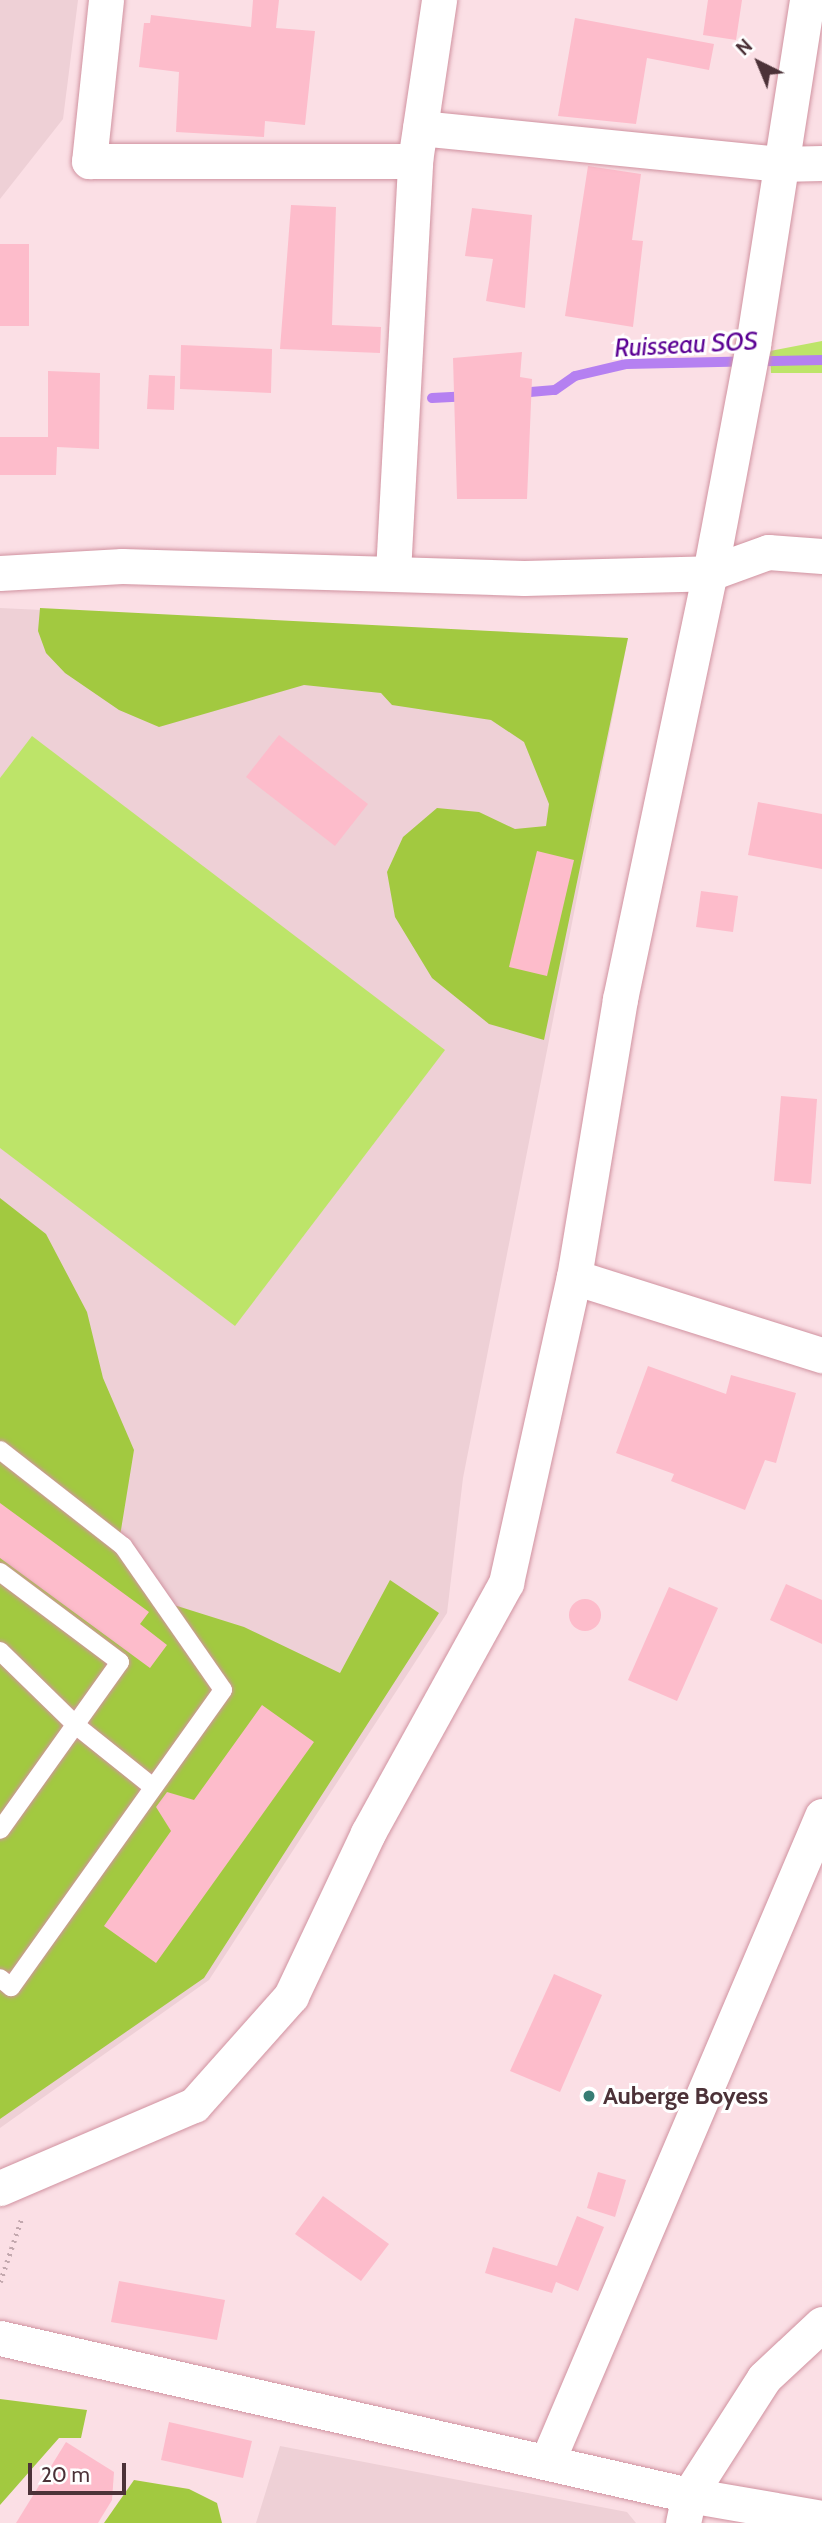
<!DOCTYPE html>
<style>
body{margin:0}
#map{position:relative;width:822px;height:2523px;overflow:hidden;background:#fbdfe5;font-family:Cabin,sans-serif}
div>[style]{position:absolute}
.built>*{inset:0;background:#eed0d6}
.green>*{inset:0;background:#bde469}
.forest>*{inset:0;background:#a2c940}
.stream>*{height:10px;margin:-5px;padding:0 5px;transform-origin:5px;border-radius:5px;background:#b580f1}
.building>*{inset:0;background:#fdbccb}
.round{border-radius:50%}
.path>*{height:4.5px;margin-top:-2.25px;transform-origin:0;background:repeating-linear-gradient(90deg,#c3a8ae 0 2px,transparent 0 7px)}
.roads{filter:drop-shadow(0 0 2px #d092a0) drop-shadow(0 0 2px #d092a0)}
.lane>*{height:18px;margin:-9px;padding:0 9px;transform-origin:9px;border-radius:9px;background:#fff}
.street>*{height:35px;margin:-17.5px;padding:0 17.5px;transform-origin:17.5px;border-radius:17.5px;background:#fff}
.dots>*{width:19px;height:19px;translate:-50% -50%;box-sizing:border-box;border:4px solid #fff;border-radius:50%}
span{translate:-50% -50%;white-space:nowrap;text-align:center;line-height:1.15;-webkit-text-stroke:6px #fff;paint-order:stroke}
.poi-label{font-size:24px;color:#4c3238;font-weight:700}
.left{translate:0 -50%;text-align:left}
.water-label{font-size:26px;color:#5a0093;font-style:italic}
.north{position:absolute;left:724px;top:28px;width:70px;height:70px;-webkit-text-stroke:5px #fff;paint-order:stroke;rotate:317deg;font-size:19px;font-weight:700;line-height:28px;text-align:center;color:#4c3238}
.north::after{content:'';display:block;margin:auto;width:24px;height:32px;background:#4c3238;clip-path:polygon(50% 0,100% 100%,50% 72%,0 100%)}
.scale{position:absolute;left:28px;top:2463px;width:98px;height:32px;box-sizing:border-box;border:4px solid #4c3238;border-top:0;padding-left:9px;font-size:21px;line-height:24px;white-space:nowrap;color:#4c3238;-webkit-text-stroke:5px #fff;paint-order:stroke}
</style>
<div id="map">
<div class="built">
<div style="clip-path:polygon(0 0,78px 0,63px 119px,0 199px)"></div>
<div style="clip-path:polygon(0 608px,628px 638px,463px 1478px,447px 1613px,209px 1980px,0 2128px)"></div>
<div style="clip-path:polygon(280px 2446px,627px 2512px,636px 2523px,256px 2523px)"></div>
</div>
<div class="green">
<div style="clip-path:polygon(822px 341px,822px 373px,771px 373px,770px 351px)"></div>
<div style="clip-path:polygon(32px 736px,445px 1050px,235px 1326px,0 1148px,0 778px)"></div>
</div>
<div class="forest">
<div style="clip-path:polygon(40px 608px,628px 638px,544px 1040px,489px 1024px,432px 978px,395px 917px,387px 872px,403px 837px,437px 808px,479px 812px,515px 829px,546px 826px,549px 804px,524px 742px,491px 720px,392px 705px,381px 693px,304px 685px,159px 727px,119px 710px,65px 673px,46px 653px,38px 631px)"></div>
<div style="clip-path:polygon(0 1198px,46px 1234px,87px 1312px,103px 1378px,134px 1450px,120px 1536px,158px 1600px,244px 1627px,340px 1673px,390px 1580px,439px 1613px,204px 1978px,0 2119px)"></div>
<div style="clip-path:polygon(0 2399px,87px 2410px,81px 2438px,59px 2438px,0 2505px)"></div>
<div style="clip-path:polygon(134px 2480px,189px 2489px,217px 2503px,222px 2523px,104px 2523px)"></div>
</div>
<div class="stream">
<div style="left:519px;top:393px;width:36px;rotate:-5deg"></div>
<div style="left:555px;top:390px;width:24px;rotate:-35deg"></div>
<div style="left:575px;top:376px;width:52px;rotate:-13.2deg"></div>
<div style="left:626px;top:364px;width:196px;rotate:-1.2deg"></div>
<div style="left:432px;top:398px;width:34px;rotate:-3deg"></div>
</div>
<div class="building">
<div style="clip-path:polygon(253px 0,279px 0,276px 28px,315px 31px,305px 125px,265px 121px,264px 137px,176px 132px,179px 72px,139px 67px,144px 23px,150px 23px,151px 15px,251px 27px)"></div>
<div style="clip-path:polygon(708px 0,742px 0,736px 40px,703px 35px)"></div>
<div style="clip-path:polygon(575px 18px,714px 44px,709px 70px,647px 58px,636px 124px,558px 116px)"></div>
<div style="clip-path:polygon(588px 166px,641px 174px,632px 240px,643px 241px,633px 327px,565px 316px)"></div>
<div style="clip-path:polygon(291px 205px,336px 207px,332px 325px,381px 327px,380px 353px,280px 349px)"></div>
<div style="clip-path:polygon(472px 208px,532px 215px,525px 308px,486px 301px,493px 259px,465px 256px)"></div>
<div style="clip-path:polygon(0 244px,29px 244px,29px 326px,0 326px)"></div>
<div style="clip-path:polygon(181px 345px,272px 349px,271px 393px,180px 389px)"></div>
<div style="clip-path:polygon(522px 352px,520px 377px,532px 379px,527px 499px,457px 499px,453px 358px)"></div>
<div style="clip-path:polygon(48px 371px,100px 373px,99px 449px,57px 447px,56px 475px,0 475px,0 437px,48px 437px)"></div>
<div style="clip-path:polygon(149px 375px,175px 376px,174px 410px,147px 409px)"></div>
<div style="clip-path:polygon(279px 735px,368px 804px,335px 846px,246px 777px)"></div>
<div style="clip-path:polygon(758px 802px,822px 814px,822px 869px,748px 855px)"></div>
<div style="clip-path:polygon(537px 851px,574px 860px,547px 976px,509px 967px)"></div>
<div style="clip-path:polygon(701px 891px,738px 896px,733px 932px,696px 927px)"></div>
<div style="clip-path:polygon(781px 1096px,817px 1099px,811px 1184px,774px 1181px)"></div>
<div style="clip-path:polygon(648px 1366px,726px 1394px,731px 1375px,796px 1393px,776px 1463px,765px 1460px,745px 1510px,671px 1481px,674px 1474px,616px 1453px)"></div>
<div style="clip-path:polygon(0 1503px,149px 1612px,140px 1624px,167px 1645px,150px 1668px,0 1558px)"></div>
<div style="clip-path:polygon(786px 1584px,822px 1600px,822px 1644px,770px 1620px)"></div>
<div style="clip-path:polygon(669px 1587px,718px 1608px,677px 1701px,628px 1680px)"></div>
<div class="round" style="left:569px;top:1599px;width:32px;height:32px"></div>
<div style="clip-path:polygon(262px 1705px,314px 1742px,156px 1963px,104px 1926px,171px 1831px,156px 1807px,167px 1792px,194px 1800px)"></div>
<div style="clip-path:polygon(554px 1974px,602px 1995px,560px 2092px,510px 2071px)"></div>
<div style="clip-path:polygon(598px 2172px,626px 2180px,615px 2217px,587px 2208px)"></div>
<div style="clip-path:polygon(323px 2196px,389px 2244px,361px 2281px,295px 2234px)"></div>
<div style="clip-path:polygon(577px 2216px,604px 2227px,578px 2291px,556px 2282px,552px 2293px,485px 2273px,493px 2247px,557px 2266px)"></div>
<div style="clip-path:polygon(119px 2281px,225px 2300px,217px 2340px,111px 2322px)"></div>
<div style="clip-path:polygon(169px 2422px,252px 2441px,243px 2478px,161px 2460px)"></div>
<div style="clip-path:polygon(66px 2442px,114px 2472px,112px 2500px,98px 2523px,16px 2523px)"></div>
</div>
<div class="path">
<div style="left:0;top:2282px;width:69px;rotate:-71.3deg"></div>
</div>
<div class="roads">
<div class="lane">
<div style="left:0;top:1450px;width:156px;rotate:38deg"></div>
<div style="left:123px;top:1546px;width:175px;rotate:55.2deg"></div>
<div style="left:223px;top:1690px;width:365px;rotate:125.5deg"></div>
<div style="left:11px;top:1987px;width:14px;rotate:-141deg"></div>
<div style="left:0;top:1572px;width:150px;rotate:36.9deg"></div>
<div style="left:120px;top:1662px;width:206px;rotate:125.5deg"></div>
<div style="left:0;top:1651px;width:109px;rotate:44.3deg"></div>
<div style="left:78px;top:1727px;width:96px;rotate:38.7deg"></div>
</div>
<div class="street">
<div style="left:106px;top:0;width:162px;rotate:96deg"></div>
<div style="left:89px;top:161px;width:326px"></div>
<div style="left:420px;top:128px;width:361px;rotate:5.7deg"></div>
<div style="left:779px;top:164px;width:43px;rotate:-1.3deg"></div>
<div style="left:393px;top:572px;width:412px;rotate:-86.9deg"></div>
<div style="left:415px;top:161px;width:163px;rotate:-81.5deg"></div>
<div style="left:0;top:573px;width:122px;rotate:-3.3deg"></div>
<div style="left:122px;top:566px;width:402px;rotate:1.7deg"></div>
<div style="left:524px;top:578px;width:186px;rotate:-1.5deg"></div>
<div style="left:710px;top:573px;width:62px;rotate:-19.9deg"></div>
<div style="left:768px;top:552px;width:54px;rotate:4.2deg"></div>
<div style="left:574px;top:1277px;width:260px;rotate:17.5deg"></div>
<div style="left:0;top:2188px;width:211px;rotate:-23.2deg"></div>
<div style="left:194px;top:2105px;width:146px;rotate:-48.3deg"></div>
<div style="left:291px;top:1996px;width:180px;rotate:-64.7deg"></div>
<div style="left:368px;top:1833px;width:286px;rotate:-61.1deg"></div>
<div style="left:506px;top:1583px;width:313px;rotate:-77.5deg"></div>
<div style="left:574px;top:1277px;width:282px;rotate:-80.6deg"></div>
<div style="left:620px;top:999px;width:435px;rotate:-78.1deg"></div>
<div style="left:710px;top:573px;width:232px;rotate:-79.3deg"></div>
<div style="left:753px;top:345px;width:349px;rotate:-81.1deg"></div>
<div style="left:0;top:2338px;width:707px;rotate:12.84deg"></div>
<div style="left:689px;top:2495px;width:135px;rotate:9.8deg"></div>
<div style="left:547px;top:2462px;width:702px;rotate:-66.94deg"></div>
<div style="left:683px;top:2523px;width:29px;rotate:-78deg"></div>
<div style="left:689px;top:2495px;width:139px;rotate:-57.3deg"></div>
<div style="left:764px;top:2378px;width:79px;rotate:-43deg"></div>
</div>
</div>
<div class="dots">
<div style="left:589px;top:2096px;background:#377d74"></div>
</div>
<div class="poi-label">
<span class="left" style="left:603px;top:2096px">Auberge Boyess</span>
</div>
<div class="water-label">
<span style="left:686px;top:345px;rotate:-3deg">Ruisseau SOS</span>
</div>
<div class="north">N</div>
<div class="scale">20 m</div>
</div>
